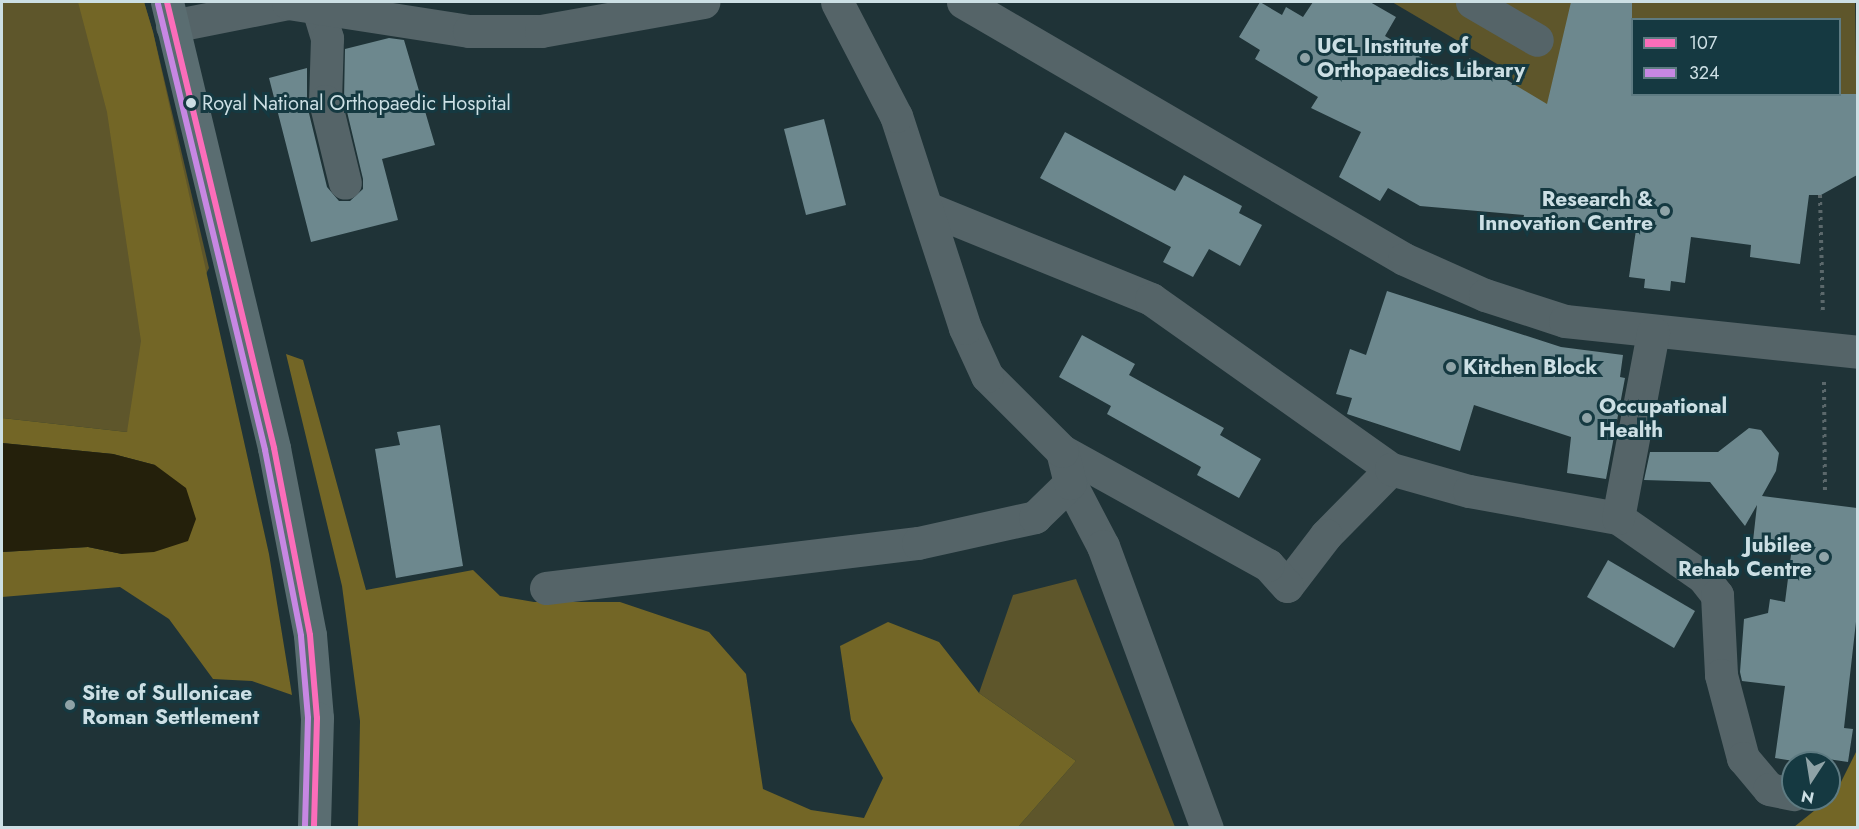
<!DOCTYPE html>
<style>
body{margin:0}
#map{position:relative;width:1859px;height:829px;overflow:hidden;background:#1f3337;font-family:Jost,sans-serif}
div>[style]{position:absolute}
.green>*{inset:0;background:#5e562b}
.forest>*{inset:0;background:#736626}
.water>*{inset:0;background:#24200b}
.building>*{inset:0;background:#6d888e}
.path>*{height:4px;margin-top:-2px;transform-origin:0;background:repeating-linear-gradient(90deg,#5b686b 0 3px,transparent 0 7.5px)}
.minor>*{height:33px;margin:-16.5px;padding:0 16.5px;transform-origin:16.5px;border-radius:16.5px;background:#556468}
.major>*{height:33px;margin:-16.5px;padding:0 16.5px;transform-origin:16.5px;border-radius:16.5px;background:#5a6d71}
.bus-1>*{height:6px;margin:-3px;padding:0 3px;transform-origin:3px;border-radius:3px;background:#fb6dba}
.bus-2>*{height:6px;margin:-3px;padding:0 3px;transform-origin:3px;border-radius:3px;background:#c787e3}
.dots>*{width:16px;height:16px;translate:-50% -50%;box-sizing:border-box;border:3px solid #153941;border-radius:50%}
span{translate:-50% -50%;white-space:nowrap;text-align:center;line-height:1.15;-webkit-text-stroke:6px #153941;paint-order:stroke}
.bus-label{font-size:20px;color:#ccdfe4}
.left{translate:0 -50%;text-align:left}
.poi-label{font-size:21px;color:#ccdfe4;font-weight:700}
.right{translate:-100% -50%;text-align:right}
.frame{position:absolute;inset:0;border:3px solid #ccdfe4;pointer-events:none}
.legend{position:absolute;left:1631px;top:18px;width:210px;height:78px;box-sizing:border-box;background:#153941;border:2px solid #5e7b82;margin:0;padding:8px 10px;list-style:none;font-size:18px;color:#ccdfe4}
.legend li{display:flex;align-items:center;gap:12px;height:30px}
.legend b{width:30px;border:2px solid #5e7b82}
.north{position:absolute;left:1781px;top:751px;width:60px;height:60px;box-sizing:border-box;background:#153941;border:2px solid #5e7b82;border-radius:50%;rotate:192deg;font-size:16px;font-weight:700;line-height:24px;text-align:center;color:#ccdfe4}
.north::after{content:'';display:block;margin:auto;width:21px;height:27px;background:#8fa3a7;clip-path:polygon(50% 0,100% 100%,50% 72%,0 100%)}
</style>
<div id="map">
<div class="green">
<div style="clip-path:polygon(2px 2px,144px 2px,153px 32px,209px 268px,127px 432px,2px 418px)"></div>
<div style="clip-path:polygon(evenodd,1392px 2px,1855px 2px,1857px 113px,1822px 151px,1574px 117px,1518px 91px,1509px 71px,1392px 2px,1632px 20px,1840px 20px,1840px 94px,1632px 94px,1632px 20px)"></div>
<div style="clip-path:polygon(1076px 579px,1175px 827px,1018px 827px,1076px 761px,979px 693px,1013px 595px)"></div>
</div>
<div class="forest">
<div style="clip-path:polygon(78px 2px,144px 2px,153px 32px,269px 554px,292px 695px,252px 681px,213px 679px,169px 619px,120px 587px,2px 597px,2px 552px,88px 547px,122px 554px,155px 465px,113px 454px,2px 443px,2px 418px,127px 432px,141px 341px,107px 112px)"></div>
<div style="clip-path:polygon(286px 354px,303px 360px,366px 590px,473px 570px,500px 596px,534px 602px,620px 602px,709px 632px,746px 674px,763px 789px,811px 810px,864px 818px,883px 778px,851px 720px,840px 646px,888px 622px,939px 642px,979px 693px,1076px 761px,1018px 827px,358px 827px,360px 721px,342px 586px)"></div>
<div style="clip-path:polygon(1857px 750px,1857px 827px,1794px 827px,1835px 794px)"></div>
</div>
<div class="water">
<div style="clip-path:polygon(2px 443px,113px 454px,155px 465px,186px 488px,196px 519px,188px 541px,154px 552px,122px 554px,88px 547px,2px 552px)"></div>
</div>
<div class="building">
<div style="clip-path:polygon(1260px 2px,1282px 15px,1286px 7px,1303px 17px,1313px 2px,1370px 2px,1396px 17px,1385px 36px,1457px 79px,1470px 58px,1547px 104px,1571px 2px,1632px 2px,1632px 94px,1857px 94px,1857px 175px,1821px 195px,1809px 195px,1800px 264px,1750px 257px,1751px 245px,1691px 237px,1685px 283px,1671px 281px,1670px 291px,1644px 288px,1645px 279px,1629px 277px,1636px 230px,1580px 222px,1578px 233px,1522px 225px,1524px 215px,1420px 206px,1388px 188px,1380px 201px,1339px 177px,1361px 132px,1311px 108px,1318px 97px,1255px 59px,1260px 50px,1239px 37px)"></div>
<div style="clip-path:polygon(389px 38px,404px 40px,435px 145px,382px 159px,398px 220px,311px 242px,269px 78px,307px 68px,307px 105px,327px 187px,339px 201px,350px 201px,363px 189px,363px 179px,344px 99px,345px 49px)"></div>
<div style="clip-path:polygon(824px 119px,846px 205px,806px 215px,784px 129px)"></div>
<div style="clip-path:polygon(1065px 132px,1175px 191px,1184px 175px,1242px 206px,1239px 213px,1262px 225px,1240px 266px,1209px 249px,1193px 277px,1163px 262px,1171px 247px,1040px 178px)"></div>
<div style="clip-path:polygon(1387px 291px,1561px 347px,1623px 355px,1620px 377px,1625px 378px,1606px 479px,1567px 473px,1571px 437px,1474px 405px,1460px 451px,1347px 414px,1352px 398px,1336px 394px,1350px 349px,1366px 355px)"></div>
<div style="clip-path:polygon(1082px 335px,1135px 364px,1129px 375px,1224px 428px,1220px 435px,1261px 459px,1239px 498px,1197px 475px,1201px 467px,1107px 414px,1111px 406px,1059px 377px)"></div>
<div style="clip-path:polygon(440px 425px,463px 566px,396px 578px,375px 449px,400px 445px,397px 432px)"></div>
<div style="clip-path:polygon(1749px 428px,1761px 430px,1779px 453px,1776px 471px,1762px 496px,1857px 508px,1857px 613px,1844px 728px,1853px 729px,1848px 762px,1801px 755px,1800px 762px,1775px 758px,1785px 686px,1742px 681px,1740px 672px,1744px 619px,1768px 613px,1770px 599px,1785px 602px,1792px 547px,1753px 541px,1757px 505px,1745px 526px,1710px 482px,1644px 480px,1650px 452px,1718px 452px)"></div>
<div style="clip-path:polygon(1608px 560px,1695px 611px,1674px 648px,1587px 597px)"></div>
</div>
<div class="path">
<div style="left:1820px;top:195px;width:119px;rotate:88.6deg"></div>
<div style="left:1824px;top:382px;width:109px;rotate:89.5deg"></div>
</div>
<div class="minor">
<div style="left:316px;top:2px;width:38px;rotate:73deg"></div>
<div style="left:327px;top:38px;width:63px;rotate:91.8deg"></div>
<div style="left:325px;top:101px;width:84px;rotate:76.3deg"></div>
<div style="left:963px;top:2px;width:510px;rotate:30.23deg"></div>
<div style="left:1404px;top:259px;width:89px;rotate:24deg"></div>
<div style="left:1485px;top:295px;width:84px;rotate:18deg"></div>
<div style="left:1565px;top:321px;width:295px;rotate:6deg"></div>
<div style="left:1472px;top:2px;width:75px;rotate:30.3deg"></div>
<div style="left:172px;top:26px;width:118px;rotate:-11.2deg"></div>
<div style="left:288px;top:3px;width:183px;rotate:8.8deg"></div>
<div style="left:469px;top:31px;width:72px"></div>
<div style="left:541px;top:31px;width:165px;rotate:-10.1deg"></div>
<div style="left:927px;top:208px;width:242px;rotate:22.1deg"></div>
<div style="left:1151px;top:299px;width:294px;rotate:35.3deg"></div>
<div style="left:1391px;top:469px;width:93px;rotate:134.6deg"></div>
<div style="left:1326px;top:535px;width:64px;rotate:127.4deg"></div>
<div style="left:1287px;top:586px;width:28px;rotate:-132deg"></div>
<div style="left:1268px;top:565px;width:235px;rotate:-151deg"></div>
<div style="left:1391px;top:469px;width:81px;rotate:15.8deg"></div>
<div style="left:1469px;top:491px;width:151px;rotate:10.3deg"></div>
<div style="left:1618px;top:518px;width:103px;rotate:34.8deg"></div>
<div style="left:1703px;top:577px;width:23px;rotate:52deg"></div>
<div style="left:1717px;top:595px;width:80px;rotate:87.1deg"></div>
<div style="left:1721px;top:675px;width:86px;rotate:75.2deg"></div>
<div style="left:1743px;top:758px;width:40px;rotate:50deg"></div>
<div style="left:1769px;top:789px;width:25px;rotate:12deg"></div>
<div style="left:1070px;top:483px;width:71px;rotate:62.4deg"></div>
<div style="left:1103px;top:546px;width:301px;rotate:69.8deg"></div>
<div style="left:1618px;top:518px;width:189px;rotate:-79.3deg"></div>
<div style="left:546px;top:588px;width:375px;rotate:-6.9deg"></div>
<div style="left:918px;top:543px;width:120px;rotate:-12.5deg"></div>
<div style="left:1035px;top:517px;width:49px;rotate:-44.2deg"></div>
<div style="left:1070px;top:483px;width:33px;rotate:-104deg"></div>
<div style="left:1062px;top:451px;width:106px;rotate:-135deg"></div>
<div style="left:987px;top:376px;width:53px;rotate:-114.6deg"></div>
<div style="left:965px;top:328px;width:223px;rotate:-108deg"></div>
<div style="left:896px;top:116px;width:128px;rotate:-117.4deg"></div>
</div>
<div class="major">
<div style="left:167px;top:2px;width:459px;rotate:76.5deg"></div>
<div style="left:274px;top:448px;width:190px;rotate:79.1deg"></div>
<div style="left:310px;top:635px;width:83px;rotate:85.2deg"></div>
<div style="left:317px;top:718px;width:110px;rotate:91.6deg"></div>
</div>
<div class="bus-1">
<div style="left:167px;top:2px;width:459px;rotate:76.5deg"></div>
<div style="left:274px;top:448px;width:190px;rotate:79.1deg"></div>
<div style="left:310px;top:635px;width:83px;rotate:85.2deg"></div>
<div style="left:317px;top:718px;width:110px;rotate:91.6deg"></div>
</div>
<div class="bus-2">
<div style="left:158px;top:4px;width:459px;rotate:76.5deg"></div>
<div style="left:265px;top:450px;width:189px;rotate:79deg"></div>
<div style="left:301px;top:636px;width:82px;rotate:85.1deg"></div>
<div style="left:308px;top:718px;width:110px;rotate:91.6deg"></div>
</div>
<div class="dots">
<div style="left:1305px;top:58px;background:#8fa3a7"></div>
<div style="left:191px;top:103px;background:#ccdfe4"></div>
<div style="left:1665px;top:211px;background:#8fa3a7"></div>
<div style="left:1451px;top:367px;background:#8fa3a7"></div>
<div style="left:1587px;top:418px;background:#8fa3a7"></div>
<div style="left:1824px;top:557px;background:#8fa3a7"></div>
<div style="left:70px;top:705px;background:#8fa3a7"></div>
</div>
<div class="bus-label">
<span class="left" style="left:202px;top:103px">Royal National Orthopaedic Hospital</span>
</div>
<div class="poi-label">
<span class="left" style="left:1317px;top:58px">UCL Institute of<br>Orthopaedics Library</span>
<span class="right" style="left:1653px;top:211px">Research &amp;<br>Innovation Centre</span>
<span class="left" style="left:1463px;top:367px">Kitchen Block</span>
<span class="left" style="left:1599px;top:418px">Occupational<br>Health</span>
<span class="right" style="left:1812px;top:557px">Jubilee<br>Rehab Centre</span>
<span class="left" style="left:82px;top:705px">Site of Sullonicae<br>Roman Settlement</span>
</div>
<div class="frame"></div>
<ul class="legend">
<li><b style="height:8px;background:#fb6dba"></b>107</li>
<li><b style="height:8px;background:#c787e3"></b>324</li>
</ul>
<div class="north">N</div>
</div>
